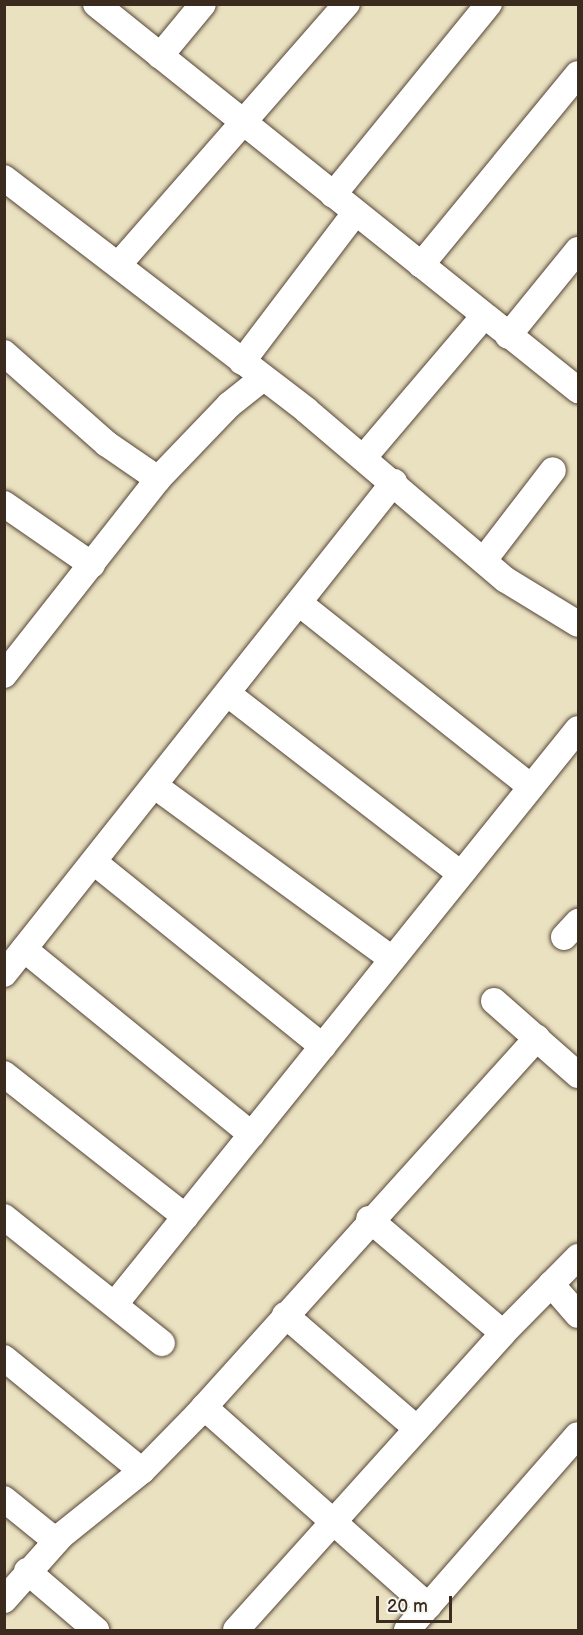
<!DOCTYPE html>
<style>
body{margin:0}
#map{position:relative;width:583px;height:1635px;overflow:hidden;background:#eae1c1;font-family:"Balsamiq Sans",sans-serif}
div>[style]{position:absolute}
.roads{filter:drop-shadow(0 0 2px #554536) drop-shadow(0 0 2px #554536)}
.minor>*{height:26px;margin:-13px;padding:0 13px;transform-origin:13px;border-radius:13px;background:#fff}
span{translate:-50% -50%;white-space:nowrap;text-align:center;line-height:1.15;-webkit-text-stroke:4.5px #f6f6f2;paint-order:stroke}
.frame{position:absolute;inset:0;border:6px solid #3b2a1e;pointer-events:none}
.scale{position:absolute;left:376px;top:1596px;width:76px;height:27px;box-sizing:border-box;border:3px solid #3b2a1e;border-top:0;padding-left:8px;font-size:18px;line-height:21px;white-space:nowrap;color:#3b2a1e;-webkit-text-stroke:4px #f6f6f2;paint-order:stroke}
</style>
<div id="map">
<div class="roads">
<div class="minor">
<div style="left:96px;top:4px;width:618px;rotate:38.69deg"></div>
<div style="left:160px;top:56px;width:67px;rotate:-50.4deg"></div>
<div style="left:4px;top:178px;width:381px;rotate:37.5deg"></div>
<div style="left:306px;top:410px;width:262px;rotate:40.4deg"></div>
<div style="left:506px;top:580px;width:84px;rotate:31.4deg"></div>
<div style="left:333px;top:195px;width:247px;rotate:-50.8deg"></div>
<div style="left:119px;top:264px;width:346px;rotate:-48.8deg"></div>
<div style="left:421px;top:265px;width:247px;rotate:-50.6deg"></div>
<div style="left:508px;top:336px;width:111px;rotate:-50.9deg"></div>
<div style="left:4px;top:353px;width:137px;rotate:41.5deg"></div>
<div style="left:107px;top:444px;width:62px;rotate:34.5deg"></div>
<div style="left:242px;top:362px;width:187px;rotate:-52.8deg"></div>
<div style="left:364px;top:457px;width:185px;rotate:-49.6deg"></div>
<div style="left:4px;top:504px;width:107px;rotate:34.7deg"></div>
<div style="left:484px;top:560px;width:113px;rotate:-52.5deg"></div>
<div style="left:299px;top:603px;width:296px;rotate:38.4deg"></div>
<div style="left:4px;top:675px;width:249px;rotate:-51.8deg"></div>
<div style="left:158px;top:479px;width:103px;rotate:-46.2deg"></div>
<div style="left:229px;top:405px;width:43px;rotate:-38.5deg"></div>
<div style="left:228px;top:694px;width:293px;rotate:37.7deg"></div>
<div style="left:155px;top:786px;width:293px;rotate:36.1deg"></div>
<div style="left:94px;top:862px;width:294px;rotate:38.9deg"></div>
<div style="left:564px;top:937px;width:21px;rotate:-47deg"></div>
<div style="left:24px;top:949px;width:294px;rotate:39.2deg"></div>
<div style="left:4px;top:974px;width:628px;rotate:-51.6deg"></div>
<div style="left:494px;top:1001px;width:112px;rotate:41.4deg"></div>
<div style="left:4px;top:1074px;width:231px;rotate:38.2deg"></div>
<div style="left:4px;top:1217px;width:202px;rotate:38.6deg"></div>
<div style="left:369px;top:1219px;width:176px;rotate:40.4deg"></div>
<div style="left:551px;top:1284px;width:41px;rotate:48.9deg"></div>
<div style="left:115px;top:1304px;width:738px;rotate:-51.16deg"></div>
<div style="left:285px;top:1315px;width:174px;rotate:40.8deg"></div>
<div style="left:4px;top:1358px;width:178px;rotate:39.3deg"></div>
<div style="left:204px;top:1407px;width:300px;rotate:41.6deg"></div>
<div style="left:4px;top:1499px;width:67px;rotate:38.9deg"></div>
<div style="left:27px;top:1571px;width:91px;rotate:40.5deg"></div>
<div style="left:4px;top:1600px;width:87px;rotate:-48.3deg"></div>
<div style="left:62px;top:1535px;width:102px;rotate:-38.7deg"></div>
<div style="left:142px;top:1471px;width:78px;rotate:-45.5deg"></div>
<div style="left:197px;top:1415px;width:508px;rotate:-47.95deg"></div>
<div style="left:236px;top:1630px;width:399px;rotate:-48deg"></div>
<div style="left:503px;top:1333px;width:107px;rotate:-45.4deg"></div>
<div style="left:407px;top:1630px;width:259px;rotate:-48.8deg"></div>
</div>
</div>
<div class="frame"></div>
<div class="scale">20 m</div>
</div>
